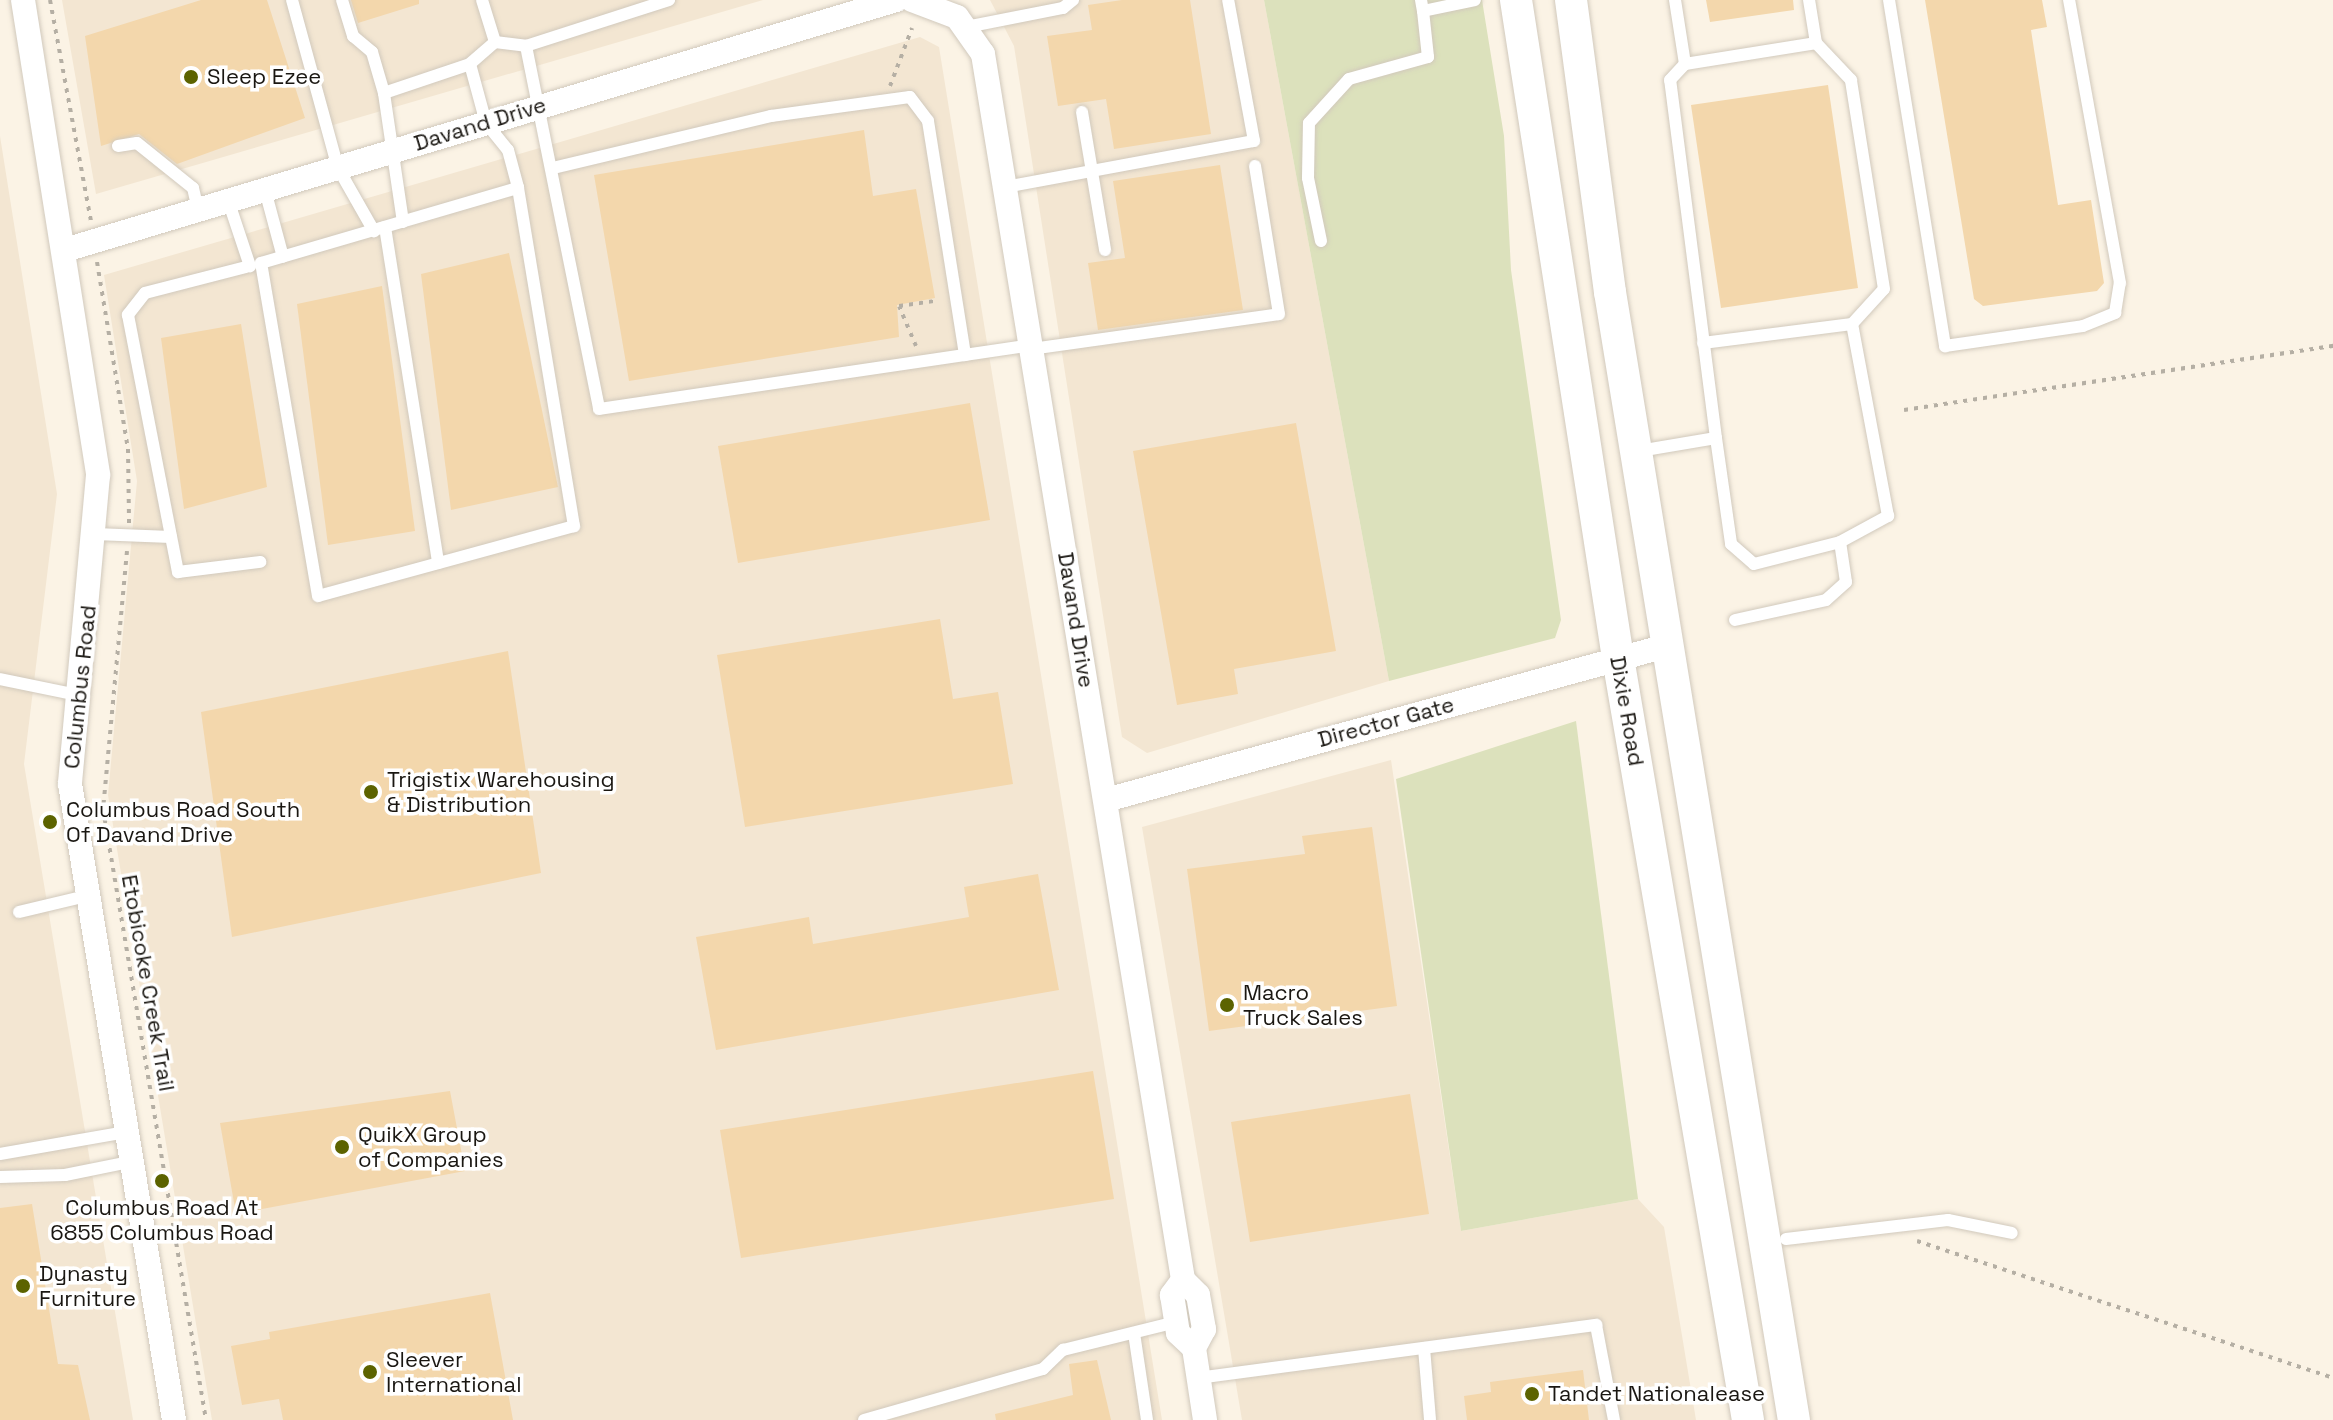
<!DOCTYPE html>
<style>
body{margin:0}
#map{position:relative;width:2333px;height:1420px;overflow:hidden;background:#fbf3e5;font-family:"Space Grotesk",sans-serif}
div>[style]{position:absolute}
.built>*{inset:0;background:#f3e6d2}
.green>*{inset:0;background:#dce1bc}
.building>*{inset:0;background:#f3d7ac}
.path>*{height:4px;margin-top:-2px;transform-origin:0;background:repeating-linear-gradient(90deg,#b5afa4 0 4px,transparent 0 10px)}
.roads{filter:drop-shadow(0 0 2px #d1c9bc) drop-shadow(0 0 2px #d1c9bc)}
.service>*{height:12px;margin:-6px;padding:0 6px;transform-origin:6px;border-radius:6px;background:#fff}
.minor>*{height:24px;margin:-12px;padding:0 12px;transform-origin:12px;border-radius:12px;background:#fff}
.secondary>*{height:32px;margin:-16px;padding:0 16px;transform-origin:16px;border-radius:16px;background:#fff}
.dots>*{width:22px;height:22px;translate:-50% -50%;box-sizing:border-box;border:4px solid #fff;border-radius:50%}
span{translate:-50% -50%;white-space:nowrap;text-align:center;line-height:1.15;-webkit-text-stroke:7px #fff;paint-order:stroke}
.poi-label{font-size:22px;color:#1a1712}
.left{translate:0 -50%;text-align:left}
.street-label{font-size:22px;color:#1a1712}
</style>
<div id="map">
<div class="built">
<div style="clip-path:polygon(62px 0,763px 0,96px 194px)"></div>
<div style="clip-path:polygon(990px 0,1264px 0,1389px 681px,1147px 753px,1122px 737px,1014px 46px)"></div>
<div style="clip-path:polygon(920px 37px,939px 47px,1162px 1420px,212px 1420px,108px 795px,137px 481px,104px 275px)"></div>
<div style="clip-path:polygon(0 136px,57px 494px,24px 764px,133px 1420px,0 1420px)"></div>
<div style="clip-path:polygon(1391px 760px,1461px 1231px,1638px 1199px,1664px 1227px,1696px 1420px,1242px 1420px,1142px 827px)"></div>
</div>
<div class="green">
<div style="clip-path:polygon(1264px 0,1482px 0,1504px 136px,1511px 270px,1561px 620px,1555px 638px,1389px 681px)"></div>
<div style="clip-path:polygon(1576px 721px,1638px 1199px,1461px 1231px,1396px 779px)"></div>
</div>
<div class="building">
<div style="clip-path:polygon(201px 0,267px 0,305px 118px,177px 164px,139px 134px,101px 146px,85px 36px)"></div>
<div style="clip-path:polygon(351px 0,419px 0,419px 4px,358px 23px)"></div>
<div style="clip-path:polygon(1122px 0,1190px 0,1211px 134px,1114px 149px,1106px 99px,1058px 106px,1047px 36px,1092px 30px,1088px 5px)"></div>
<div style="clip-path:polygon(1706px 0,1793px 0,1794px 10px,1710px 22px)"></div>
<div style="clip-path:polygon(1925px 0,2042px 0,2047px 27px,2031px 30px,2058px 205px,2091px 200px,2104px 283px,2097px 291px,1983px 306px,1974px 299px)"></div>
<div style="clip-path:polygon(1828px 85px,1858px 288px,1721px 308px,1691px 105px)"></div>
<div style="clip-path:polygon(864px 130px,873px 196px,916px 189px,935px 298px,897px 305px,899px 337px,629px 381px,594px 175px)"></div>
<div style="clip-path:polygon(1220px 165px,1243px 310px,1098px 330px,1088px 263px,1125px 258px,1113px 181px)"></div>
<div style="clip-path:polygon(509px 253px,558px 487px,451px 510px,421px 274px)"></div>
<div style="clip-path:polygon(382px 286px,415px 531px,328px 545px,297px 304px)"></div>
<div style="clip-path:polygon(241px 324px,267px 487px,184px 509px,161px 338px)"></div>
<div style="clip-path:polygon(970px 403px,990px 520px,738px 563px,718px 446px)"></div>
<div style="clip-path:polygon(1296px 423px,1336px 651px,1234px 669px,1238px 694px,1177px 705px,1133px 451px)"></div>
<div style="clip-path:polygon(940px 619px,953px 699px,998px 692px,1013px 784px,745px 827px,717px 655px)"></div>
<div style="clip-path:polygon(508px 651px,541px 873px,232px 937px,201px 712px)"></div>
<div style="clip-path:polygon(1372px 827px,1397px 1006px,1209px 1031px,1187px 869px,1305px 854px,1302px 836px)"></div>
<div style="clip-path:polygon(1038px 874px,1059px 990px,716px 1050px,696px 937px,809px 917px,813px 944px,969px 917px,964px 887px)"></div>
<div style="clip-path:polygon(1093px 1071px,1114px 1199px,741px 1258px,720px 1130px)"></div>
<div style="clip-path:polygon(450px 1091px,465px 1171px,236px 1214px,220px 1123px)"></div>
<div style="clip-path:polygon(1410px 1094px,1429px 1214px,1250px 1242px,1231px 1122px)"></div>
<div style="clip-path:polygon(32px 1204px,58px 1364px,78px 1365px,90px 1420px,0 1420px,0 1208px)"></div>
<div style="clip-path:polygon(490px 1293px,513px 1420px,283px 1420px,279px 1399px,242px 1405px,231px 1346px,270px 1339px,269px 1332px)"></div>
<div style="clip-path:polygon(1097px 1360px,1111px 1420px,996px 1420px,995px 1414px,1073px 1395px,1069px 1364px)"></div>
<div style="clip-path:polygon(1583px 1370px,1589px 1420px,1467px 1420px,1464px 1396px,1491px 1392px,1490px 1382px)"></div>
</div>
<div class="path">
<div style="left:50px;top:0;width:226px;rotate:79.5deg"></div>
<div style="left:890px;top:86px;width:62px;rotate:-69.2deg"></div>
<div style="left:97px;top:262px;width:190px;rotate:80.6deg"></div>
<div style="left:128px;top:449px;width:74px;rotate:89.2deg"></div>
<div style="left:916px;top:346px;width:43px;rotate:-113deg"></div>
<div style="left:899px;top:306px;width:35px;rotate:-8deg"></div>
<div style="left:1904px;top:410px;width:434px;rotate:-8.5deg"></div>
<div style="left:127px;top:551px;width:259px;rotate:95.3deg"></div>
<div style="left:103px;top:809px;width:620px;rotate:80.43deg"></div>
<div style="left:1917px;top:1241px;width:438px;rotate:18.2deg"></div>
</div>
<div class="roads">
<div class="service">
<div style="left:292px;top:0;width:174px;rotate:74.7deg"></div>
<div style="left:338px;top:168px;width:73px;rotate:60.3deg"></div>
<div style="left:342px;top:0;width:38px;rotate:73deg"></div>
<div style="left:353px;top:36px;width:25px;rotate:40deg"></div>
<div style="left:372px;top:52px;width:43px;rotate:73.7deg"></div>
<div style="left:482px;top:0;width:44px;rotate:72.8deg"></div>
<div style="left:495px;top:42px;width:31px;rotate:7deg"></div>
<div style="left:669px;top:0;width:150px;rotate:162.2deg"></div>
<div style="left:526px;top:46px;width:370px;rotate:78.6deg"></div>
<div style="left:599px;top:409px;width:437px;rotate:-8.4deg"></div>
<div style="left:1421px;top:0;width:11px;rotate:80deg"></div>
<div style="left:1423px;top:11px;width:53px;rotate:-11.9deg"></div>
<div style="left:1675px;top:0;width:65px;rotate:81.1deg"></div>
<div style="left:1685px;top:64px;width:133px;rotate:-9.1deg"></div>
<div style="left:1816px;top:43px;width:44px;rotate:-99.2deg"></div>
<div style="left:1889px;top:0;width:351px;rotate:80.8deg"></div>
<div style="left:1945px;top:346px;width:139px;rotate:-8.2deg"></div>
<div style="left:2083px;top:326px;width:35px;rotate:-22deg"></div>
<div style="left:2115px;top:313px;width:30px;rotate:-81deg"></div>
<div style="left:2120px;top:283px;width:288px;rotate:-100.2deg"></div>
<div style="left:966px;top:27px;width:99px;rotate:-11.1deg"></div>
<div style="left:1063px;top:8px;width:13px;rotate:-39deg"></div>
<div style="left:495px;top:42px;width:33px;rotate:139deg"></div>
<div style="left:470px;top:64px;width:61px;rotate:74.8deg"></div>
<div style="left:486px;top:123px;width:35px;rotate:51deg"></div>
<div style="left:508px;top:150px;width:39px;rotate:75deg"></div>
<div style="left:518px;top:188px;width:343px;rotate:80.6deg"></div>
<div style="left:574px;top:526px;width:265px;rotate:164.7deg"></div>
<div style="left:318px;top:596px;width:338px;rotate:-99.7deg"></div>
<div style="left:261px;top:263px;width:268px;rotate:-16.3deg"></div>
<div style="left:1082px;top:112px;width:140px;rotate:80.5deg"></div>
<div style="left:118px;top:146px;width:19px;rotate:-9deg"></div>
<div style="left:137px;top:143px;width:72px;rotate:38.8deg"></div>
<div style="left:193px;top:188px;width:22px;rotate:77deg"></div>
<div style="left:553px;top:168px;width:224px;rotate:-13.4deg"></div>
<div style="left:771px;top:116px;width:140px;rotate:-7.8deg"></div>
<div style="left:910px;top:97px;width:30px;rotate:53deg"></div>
<div style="left:928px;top:121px;width:237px;rotate:81deg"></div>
<div style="left:1005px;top:187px;width:253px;rotate:-10.5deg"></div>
<div style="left:1254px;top:141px;width:143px;rotate:-100.4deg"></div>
<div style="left:265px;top:190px;width:69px;rotate:75deg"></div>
<div style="left:228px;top:200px;width:70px;rotate:71.6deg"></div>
<div style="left:403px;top:222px;width:130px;rotate:-98.4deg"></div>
<div style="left:384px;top:93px;width:91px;rotate:-18.6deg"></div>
<div style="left:385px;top:227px;width:340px;rotate:81deg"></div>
<div style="left:1321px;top:241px;width:64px;rotate:-101.7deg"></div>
<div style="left:1308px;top:178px;width:55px;rotate:-89deg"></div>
<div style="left:1309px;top:123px;width:59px;rotate:-47.7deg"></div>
<div style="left:1349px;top:79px;width:82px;rotate:-15.6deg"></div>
<div style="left:1428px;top:57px;width:46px;rotate:-96.2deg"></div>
<div style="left:246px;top:267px;width:104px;rotate:165.6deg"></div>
<div style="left:145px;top:293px;width:28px;rotate:128deg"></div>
<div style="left:128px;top:315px;width:262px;rotate:79deg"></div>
<div style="left:178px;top:572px;width:83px;rotate:-7deg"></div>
<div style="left:1703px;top:343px;width:150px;rotate:-7.3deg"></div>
<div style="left:1031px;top:349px;width:250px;rotate:-8deg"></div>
<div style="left:1279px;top:314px;width:150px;rotate:-99.2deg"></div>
<div style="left:1716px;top:438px;width:107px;rotate:81.9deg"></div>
<div style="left:1731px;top:544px;width:30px;rotate:41deg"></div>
<div style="left:1754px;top:564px;width:89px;rotate:-14.3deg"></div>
<div style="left:1840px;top:542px;width:55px;rotate:-28.4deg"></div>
<div style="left:1888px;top:516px;width:195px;rotate:-100.6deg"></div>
<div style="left:1852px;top:324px;width:47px;rotate:-47.6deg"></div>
<div style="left:1884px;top:289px;width:212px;rotate:-99deg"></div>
<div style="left:1851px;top:80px;width:51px;rotate:-133.4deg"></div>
<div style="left:1639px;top:451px;width:78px;rotate:-9.6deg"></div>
<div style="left:1716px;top:438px;width:361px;rotate:-97.3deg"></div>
<div style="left:1670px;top:80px;width:22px;rotate:-47deg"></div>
<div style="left:95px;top:534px;width:76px;rotate:2.3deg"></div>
<div style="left:1735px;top:620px;width:93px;rotate:-12.4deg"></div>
<div style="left:1826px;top:600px;width:27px;rotate:-42deg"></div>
<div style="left:1846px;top:582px;width:40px;rotate:-98.5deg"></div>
<div style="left:0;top:679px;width:80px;rotate:11.6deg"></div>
<div style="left:19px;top:912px;width:69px;rotate:-13.4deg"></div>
<div style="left:0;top:1154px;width:128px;rotate:-9.9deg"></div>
<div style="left:0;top:1177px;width:65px;rotate:-1.8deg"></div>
<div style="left:65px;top:1175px;width:65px;rotate:-11.5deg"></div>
<div style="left:1786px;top:1239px;width:163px;rotate:-6.7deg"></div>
<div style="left:1948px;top:1220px;width:65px;rotate:11.5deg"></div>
<div style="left:1134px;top:1333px;width:88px;rotate:81.5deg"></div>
<div style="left:1424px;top:1348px;width:72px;rotate:85.2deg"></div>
<div style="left:1198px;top:1378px;width:402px;rotate:-7.6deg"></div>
<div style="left:1596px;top:1325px;width:97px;rotate:79.3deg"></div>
<div style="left:864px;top:1420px;width:186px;rotate:-15.9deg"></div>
<div style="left:1043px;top:1369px;width:28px;rotate:-44deg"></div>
<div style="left:1063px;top:1350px;width:116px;rotate:-13.9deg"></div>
</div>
<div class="minor">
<div style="left:23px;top:0;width:481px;rotate:81deg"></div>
<div style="left:98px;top:475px;width:310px;rotate:95.2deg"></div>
<div style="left:70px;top:784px;width:644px;rotate:80.71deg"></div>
<div style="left:912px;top:0;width:48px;rotate:20.7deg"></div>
<div style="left:957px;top:17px;width:45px;rotate:54.9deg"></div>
<div style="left:983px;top:54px;width:1242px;rotate:80.73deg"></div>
<div style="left:1183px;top:1280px;width:21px;rotate:45deg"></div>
<div style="left:1198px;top:1295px;width:35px;rotate:80deg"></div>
<div style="left:1204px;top:1329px;width:21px;rotate:118deg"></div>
<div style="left:1194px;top:1348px;width:73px;rotate:81.3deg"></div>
<div style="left:65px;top:250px;width:868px;rotate:-16.74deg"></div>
<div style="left:1106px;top:800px;width:581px;rotate:-15.38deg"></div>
<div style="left:1183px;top:1280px;width:19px;rotate:126deg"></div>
<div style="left:1172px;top:1295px;width:38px;rotate:81deg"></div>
<div style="left:1178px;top:1333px;width:22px;rotate:43deg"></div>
</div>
<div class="secondary">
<div style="left:1516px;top:0;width:666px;rotate:81.19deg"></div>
<div style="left:1618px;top:658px;width:773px;rotate:80.32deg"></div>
<div style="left:1571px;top:0;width:295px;rotate:82.4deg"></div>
<div style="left:1610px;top:292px;width:1143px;rotate:80.74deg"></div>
</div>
</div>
<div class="dots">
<div style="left:191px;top:77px;background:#5c6300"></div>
<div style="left:371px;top:792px;background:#5c6300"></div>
<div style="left:50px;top:822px;background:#5c6300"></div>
<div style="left:1227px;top:1005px;background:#5c6300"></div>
<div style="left:342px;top:1147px;background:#5c6300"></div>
<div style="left:162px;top:1181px;background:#5c6300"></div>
<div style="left:23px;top:1286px;background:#5c6300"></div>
<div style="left:370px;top:1372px;background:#5c6300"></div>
<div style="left:1532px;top:1394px;background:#5c6300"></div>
</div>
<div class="poi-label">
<span class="left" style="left:207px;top:77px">Sleep Ezee</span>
<span class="left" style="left:387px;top:792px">Trigistix Warehousing<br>&amp; Distribution</span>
<span class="left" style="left:66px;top:822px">Columbus Road South<br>Of Davand Drive</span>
<span class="left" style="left:1243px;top:1005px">Macro<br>Truck Sales</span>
<span class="left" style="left:358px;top:1147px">QuikX Group<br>of Companies</span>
<span style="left:162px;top:1220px">Columbus Road At<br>6855 Columbus Road</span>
<span class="left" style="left:39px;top:1286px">Dynasty<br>Furniture</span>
<span class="left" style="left:386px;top:1372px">Sleever<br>International</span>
<span class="left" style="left:1548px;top:1394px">Tandet Nationalease</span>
</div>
<div class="street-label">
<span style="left:480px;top:124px;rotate:-17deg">Davand Drive</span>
<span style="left:1076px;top:620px;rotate:81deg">Davand Drive</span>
<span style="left:80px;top:687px;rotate:-84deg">Columbus Road</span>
<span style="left:1627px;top:711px;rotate:80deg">Dixie Road</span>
<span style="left:1386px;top:722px;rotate:-15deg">Director Gate</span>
<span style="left:148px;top:983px;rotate:80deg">Etobicoke Creek Trail</span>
</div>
</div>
